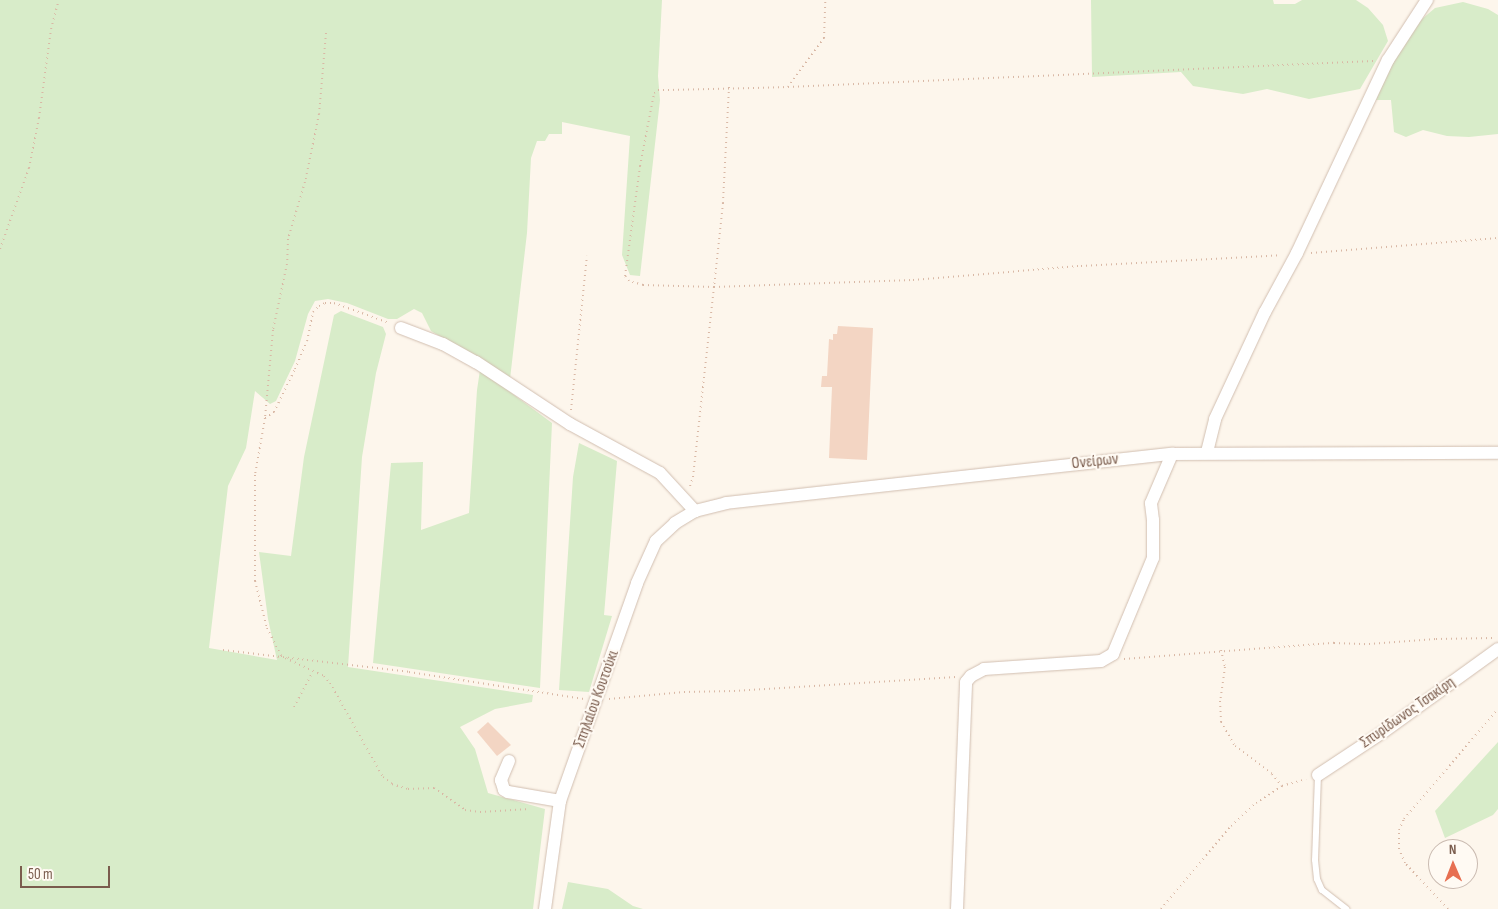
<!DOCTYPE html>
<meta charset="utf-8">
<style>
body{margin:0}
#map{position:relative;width:1498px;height:909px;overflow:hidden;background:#fdf6ec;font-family:"Sofia Sans Condensed",sans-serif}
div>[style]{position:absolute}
.green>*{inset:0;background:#d8ecc9}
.building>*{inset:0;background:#f3d5c3}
.path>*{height:2px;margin-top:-1px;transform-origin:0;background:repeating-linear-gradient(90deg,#d9b8a5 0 1px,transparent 0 5px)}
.roads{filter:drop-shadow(0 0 1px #d1beb0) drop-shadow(0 0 1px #d1beb0)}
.lane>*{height:6px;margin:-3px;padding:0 3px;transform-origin:3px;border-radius:3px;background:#fff}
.street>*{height:12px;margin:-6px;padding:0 6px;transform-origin:6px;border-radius:6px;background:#fff}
span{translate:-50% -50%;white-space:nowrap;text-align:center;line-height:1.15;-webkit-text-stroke:4.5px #fffaf3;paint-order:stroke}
.street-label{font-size:16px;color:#7a5c4d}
.north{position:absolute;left:1428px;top:839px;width:50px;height:50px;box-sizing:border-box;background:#fffaf3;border:1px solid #cabbb1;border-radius:50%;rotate:359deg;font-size:14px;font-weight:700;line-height:20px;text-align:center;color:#7a5c4d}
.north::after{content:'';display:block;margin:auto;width:18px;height:22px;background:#e76f51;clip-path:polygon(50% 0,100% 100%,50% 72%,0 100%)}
.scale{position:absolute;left:20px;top:866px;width:90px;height:22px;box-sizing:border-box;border:2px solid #7a5c4d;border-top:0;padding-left:6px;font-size:15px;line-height:18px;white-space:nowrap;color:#7a5c4d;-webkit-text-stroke:4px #fffaf3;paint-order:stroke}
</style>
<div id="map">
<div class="green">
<div style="clip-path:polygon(0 0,662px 0,658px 76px,660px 100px,640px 276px,630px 275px,622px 255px,630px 136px,562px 122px,562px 134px,549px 134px,545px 141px,537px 141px,531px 158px,527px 233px,510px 379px,431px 331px,422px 313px,414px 309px,397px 319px,388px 319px,347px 303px,328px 299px,315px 301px,308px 314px,295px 361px,276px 401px,270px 404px,255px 391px,246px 448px,228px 486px,209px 648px,277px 660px,268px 619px,259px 552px,291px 556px,304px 457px,334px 315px,341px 311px,383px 327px,386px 334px,376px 373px,362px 457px,348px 667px,533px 695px,532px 702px,495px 709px,460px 727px,475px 749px,488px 793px,545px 809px,533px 909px,0 909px)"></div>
<div style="clip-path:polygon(1091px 0,1273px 0,1274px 4px,1295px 4px,1302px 0,1356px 0,1368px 8px,1383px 25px,1388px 41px,1360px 89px,1309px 99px,1267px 89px,1243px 94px,1193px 86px,1181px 72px,1092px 77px)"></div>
<div style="clip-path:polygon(1463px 2px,1488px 9px,1498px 15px,1498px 134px,1469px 137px,1447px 136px,1423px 130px,1406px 137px,1394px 132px,1391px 100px,1376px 100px,1391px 62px,1415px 25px,1435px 8px)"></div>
<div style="clip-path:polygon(480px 370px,552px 423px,540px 688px,373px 663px,391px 463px,423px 462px,421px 530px,469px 513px,477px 390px)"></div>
<div style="clip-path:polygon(579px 443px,617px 461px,604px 615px,612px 616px,589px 692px,559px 690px,573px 477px)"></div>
<div style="clip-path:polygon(1498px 742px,1498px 809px,1493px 815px,1445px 838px,1435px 811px)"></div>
<div style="clip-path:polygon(568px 882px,608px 889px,633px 906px,643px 909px,562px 909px)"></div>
</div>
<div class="building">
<div style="clip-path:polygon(838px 326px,873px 328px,867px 460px,829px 458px,832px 387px,821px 387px,822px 376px,827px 376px,829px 339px,833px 340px,833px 334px,837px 334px)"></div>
<div style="clip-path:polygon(488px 722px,511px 745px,497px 756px,477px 732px)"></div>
</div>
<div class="path">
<div style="left:326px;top:33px;width:81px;rotate:94.9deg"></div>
<div style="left:319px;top:114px;width:69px;rotate:101.6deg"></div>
<div style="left:305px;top:182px;width:59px;rotate:106.6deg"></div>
<div style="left:288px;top:239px;width:25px;rotate:92deg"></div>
<div style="left:287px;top:264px;width:67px;rotate:102deg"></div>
<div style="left:273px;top:330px;width:88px;rotate:95.2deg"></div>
<div style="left:265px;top:418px;width:11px;rotate:-34deg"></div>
<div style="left:274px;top:412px;width:48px;rotate:-64deg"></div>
<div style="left:295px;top:369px;width:30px;rotate:-67deg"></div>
<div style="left:307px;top:341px;width:30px;rotate:-78deg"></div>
<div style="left:313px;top:312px;width:8px;rotate:-45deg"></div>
<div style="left:319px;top:306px;width:7px;rotate:-27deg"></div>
<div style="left:325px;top:303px;width:9px"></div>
<div style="left:334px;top:303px;width:59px;rotate:20deg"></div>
<div style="left:729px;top:87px;width:116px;rotate:93deg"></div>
<div style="left:723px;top:203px;width:84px;rotate:96.1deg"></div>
<div style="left:714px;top:287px;width:199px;rotate:-2deg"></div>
<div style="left:913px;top:280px;width:169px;rotate:-4.8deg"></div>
<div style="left:1081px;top:266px;width:200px;rotate:-3.1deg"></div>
<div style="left:788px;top:87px;width:586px;rotate:-2.54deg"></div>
<div style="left:0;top:249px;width:86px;rotate:-70.3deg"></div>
<div style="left:29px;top:168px;width:51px;rotate:-78.7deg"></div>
<div style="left:39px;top:118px;width:90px;rotate:-82.3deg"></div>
<div style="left:51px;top:29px;width:30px;rotate:-75deg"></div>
<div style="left:1311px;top:253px;width:188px;rotate:-4.6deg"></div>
<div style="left:571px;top:410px;width:155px;rotate:-84.1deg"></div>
<div style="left:265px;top:418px;width:58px;rotate:100deg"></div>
<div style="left:255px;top:475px;width:106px;rotate:90deg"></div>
<div style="left:255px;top:581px;width:49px;rotate:75.7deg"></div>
<div style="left:267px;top:628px;width:31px;rotate:63deg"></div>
<div style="left:281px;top:656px;width:47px;rotate:24.9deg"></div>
<div style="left:324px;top:676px;width:9px;rotate:49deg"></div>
<div style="left:330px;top:683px;width:108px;rotate:60.6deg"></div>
<div style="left:383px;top:777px;width:11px;rotate:38deg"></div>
<div style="left:392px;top:784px;width:17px;rotate:17deg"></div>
<div style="left:408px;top:789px;width:26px;rotate:-2deg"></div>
<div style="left:434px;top:788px;width:38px;rotate:35deg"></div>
<div style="left:465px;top:810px;width:15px;rotate:8deg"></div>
<div style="left:480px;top:812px;width:50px;rotate:-3.4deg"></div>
<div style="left:690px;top:486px;width:9px;rotate:-72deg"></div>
<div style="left:693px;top:477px;width:191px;rotate:-83.7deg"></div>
<div style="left:714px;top:287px;width:71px;rotate:-178.4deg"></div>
<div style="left:643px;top:285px;width:15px;rotate:-164deg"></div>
<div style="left:629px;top:281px;width:6px;rotate:-129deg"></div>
<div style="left:625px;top:276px;width:111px;rotate:-82.2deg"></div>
<div style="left:640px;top:166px;width:74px;rotate:-79.1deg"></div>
<div style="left:654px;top:93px;width:5px;rotate:-37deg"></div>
<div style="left:658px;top:90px;width:10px"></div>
<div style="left:668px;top:90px;width:120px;rotate:-1.4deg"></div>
<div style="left:788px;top:87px;width:61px;rotate:-53.7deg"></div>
<div style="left:824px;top:38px;width:38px;rotate:-88deg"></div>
<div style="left:223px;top:650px;width:187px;rotate:6.7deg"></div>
<div style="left:409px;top:672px;width:177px;rotate:8.8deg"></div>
<div style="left:1221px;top:650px;width:17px;rotate:77deg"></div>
<div style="left:1225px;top:667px;width:34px;rotate:98deg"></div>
<div style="left:1220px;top:701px;width:21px;rotate:87deg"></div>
<div style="left:1221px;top:722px;width:28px;rotate:60deg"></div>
<div style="left:1235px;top:746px;width:46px;rotate:37.1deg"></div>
<div style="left:1272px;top:774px;width:16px;rotate:50deg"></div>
<div style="left:1124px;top:659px;width:211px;rotate:-4.4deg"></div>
<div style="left:1334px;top:643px;width:35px;rotate:2deg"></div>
<div style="left:1369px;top:644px;width:67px;rotate:-4.3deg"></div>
<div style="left:1436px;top:639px;width:57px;rotate:-1deg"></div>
<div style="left:609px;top:699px;width:75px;rotate:-5.3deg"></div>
<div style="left:684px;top:692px;width:50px;rotate:-1.1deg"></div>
<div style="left:734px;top:691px;width:222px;rotate:-3.6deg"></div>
<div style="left:294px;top:707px;width:40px;rotate:-62deg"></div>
<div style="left:1161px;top:909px;width:109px;rotate:-49.9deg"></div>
<div style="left:1231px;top:826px;width:34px;rotate:-43deg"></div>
<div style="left:1256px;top:803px;width:31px;rotate:-33deg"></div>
<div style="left:1282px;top:786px;width:25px;rotate:-16deg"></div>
<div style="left:1448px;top:909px;width:63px;rotate:-133.1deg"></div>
<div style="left:1405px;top:863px;width:15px;rotate:-113deg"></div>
<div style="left:1399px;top:849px;width:19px;rotate:-90deg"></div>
<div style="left:1399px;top:830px;width:12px;rotate:-66deg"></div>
<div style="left:1404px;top:819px;width:145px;rotate:-49.5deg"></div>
</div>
<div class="roads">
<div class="lane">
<div style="left:1318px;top:775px;width:85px;rotate:92deg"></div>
<div style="left:1315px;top:860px;width:19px;rotate:84deg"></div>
<div style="left:1317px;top:879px;width:12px;rotate:66deg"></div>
<div style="left:1322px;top:890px;width:31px;rotate:38deg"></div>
</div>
<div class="street">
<div style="left:401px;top:328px;width:45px;rotate:20.9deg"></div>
<div style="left:443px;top:344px;width:38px;rotate:29deg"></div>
<div style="left:476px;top:362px;width:113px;rotate:33.4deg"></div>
<div style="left:570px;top:424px;width:102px;rotate:28.6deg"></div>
<div style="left:660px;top:473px;width:52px;rotate:47.4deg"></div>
<div style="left:1207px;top:452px;width:34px;rotate:-76deg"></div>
<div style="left:1215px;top:419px;width:118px;rotate:-65deg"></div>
<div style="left:1265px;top:312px;width:67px;rotate:-61.5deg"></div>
<div style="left:1297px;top:253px;width:213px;rotate:-64.8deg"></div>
<div style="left:1388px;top:60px;width:72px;rotate:-57deg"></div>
<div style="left:509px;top:761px;width:21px;rotate:113deg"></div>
<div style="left:501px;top:780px;width:10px;rotate:73deg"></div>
<div style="left:504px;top:790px;width:4px;rotate:27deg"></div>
<div style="left:508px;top:792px;width:53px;rotate:9.8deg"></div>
<div style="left:1318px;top:775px;width:78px;rotate:-33.5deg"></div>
<div style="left:1383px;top:732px;width:142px;rotate:-35.8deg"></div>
<div style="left:545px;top:909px;width:109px;rotate:-82.1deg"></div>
<div style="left:560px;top:801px;width:231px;rotate:-70.5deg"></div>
<div style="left:637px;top:583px;width:46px;rotate:-65.7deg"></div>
<div style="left:656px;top:541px;width:26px;rotate:-43deg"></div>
<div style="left:675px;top:523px;width:23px;rotate:-31deg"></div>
<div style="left:695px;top:511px;width:32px;rotate:-14deg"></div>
<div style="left:726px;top:503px;width:449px;rotate:-6.3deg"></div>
<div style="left:1172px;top:454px;width:326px;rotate:-0.2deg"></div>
<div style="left:957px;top:909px;width:227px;rotate:-87.7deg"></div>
<div style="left:966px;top:682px;width:8px;rotate:-50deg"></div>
<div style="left:971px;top:676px;width:15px;rotate:-28deg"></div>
<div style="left:984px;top:669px;width:117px;rotate:-3.9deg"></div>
<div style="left:1101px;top:661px;width:14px;rotate:-30deg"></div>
<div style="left:1113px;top:654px;width:104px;rotate:-67.4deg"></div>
<div style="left:1153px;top:558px;width:38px;rotate:-90deg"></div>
<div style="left:1153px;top:520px;width:17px;rotate:-97deg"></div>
<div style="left:1151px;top:503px;width:53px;rotate:-66.8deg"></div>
</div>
</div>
<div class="street-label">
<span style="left:1095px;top:462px;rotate:-6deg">Ονείρων</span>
<span style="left:597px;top:699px;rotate:-70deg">Σπηλαίου Κουτούκι</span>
<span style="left:1408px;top:713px;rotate:-35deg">Σπυρίδωνος Τσακίρη</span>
</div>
<div class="north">N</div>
<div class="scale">50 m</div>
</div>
